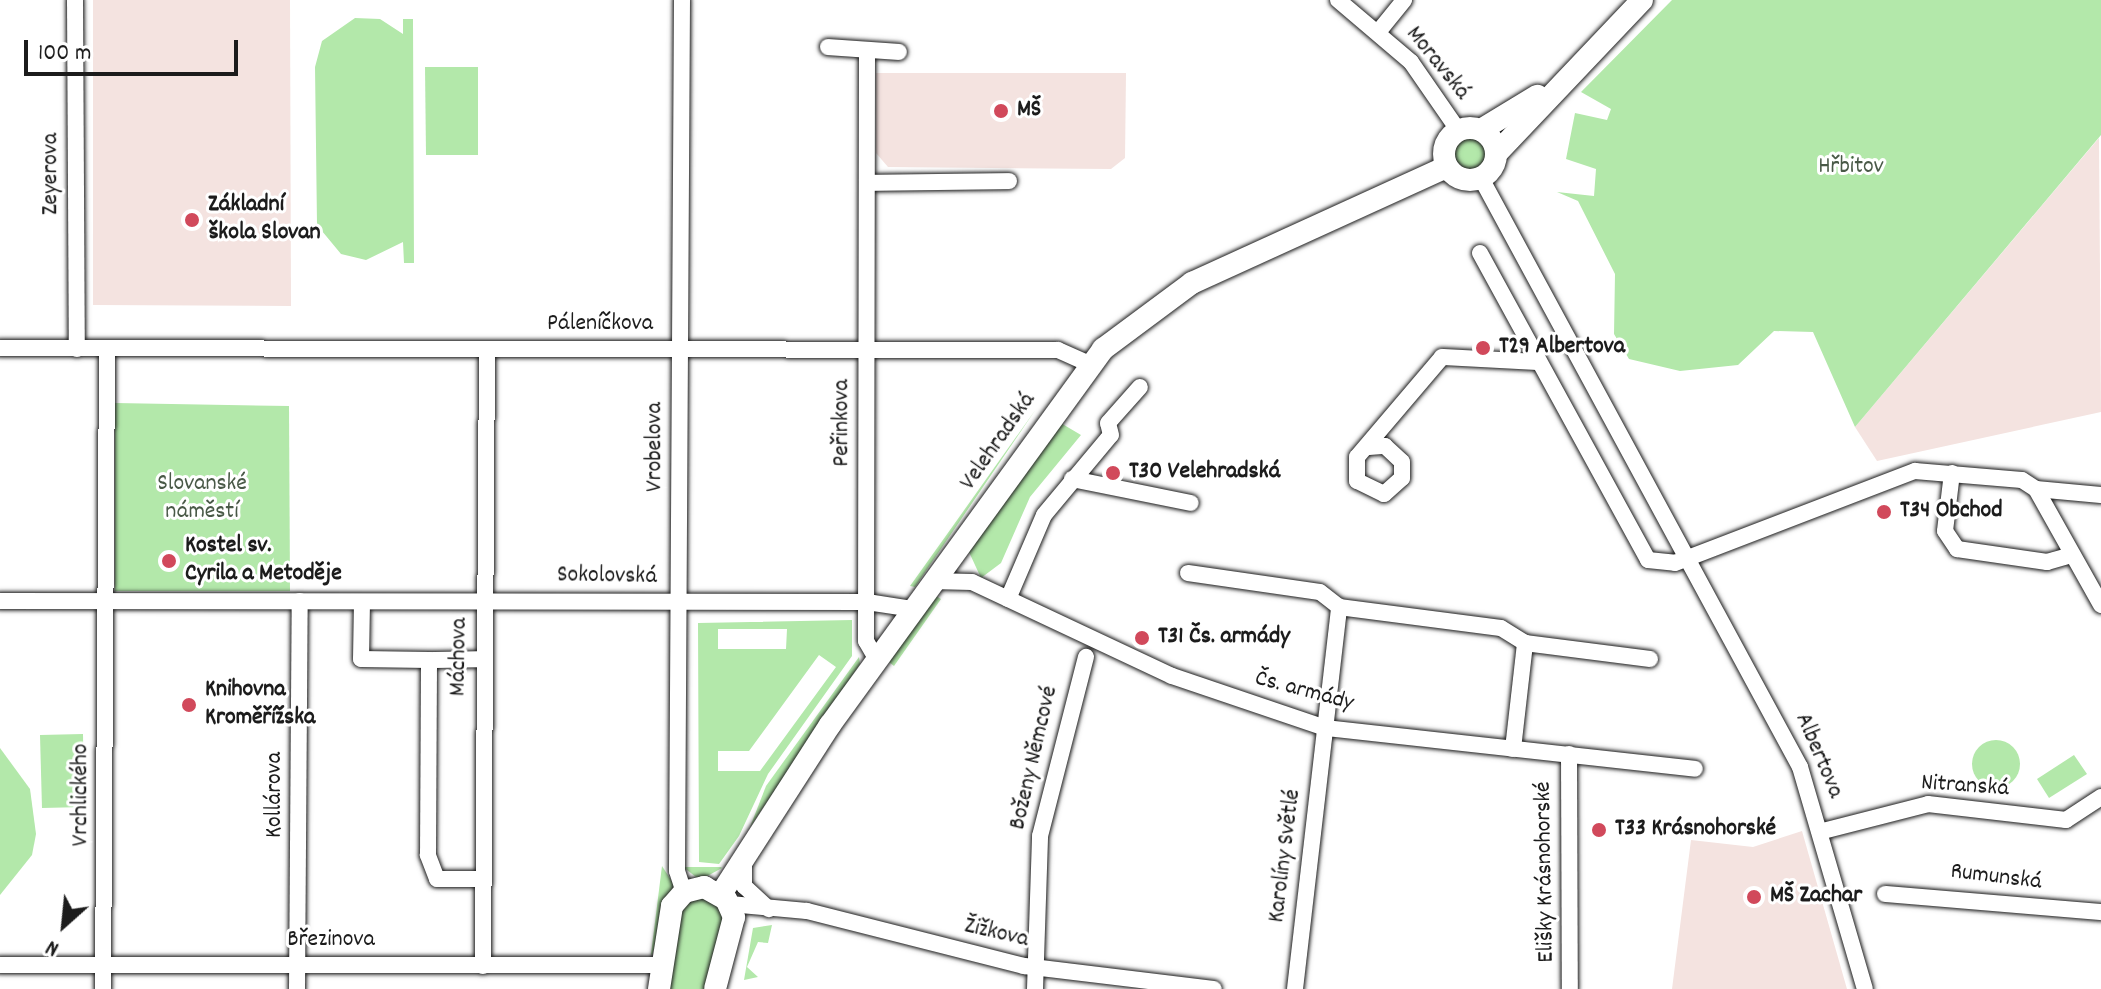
<!DOCTYPE html>
<meta charset="utf-8">
<style>
body{margin:0}
#map{position:relative;width:2101px;height:989px;overflow:hidden;background:#fff;font-family:Dekko,sans-serif}
div>[style]{position:absolute}
.built>*{inset:0;background:#f4e3e0}
.green>*{inset:0;background:#b3e8aa}
.round{border-radius:50%}
.roads{filter:drop-shadow(0 0 2px #1c1c1c) drop-shadow(0 0 2px #1c1c1c)}
.street>*{height:16px;margin:-8px;padding:0 8px;transform-origin:8px;border-radius:8px;background:#fff}
.secondary>*{height:22px;margin:-11px;padding:0 11px;transform-origin:11px;border-radius:11px;background:#fff}
.secondary>.ring{margin:-11px;padding:0;box-sizing:content-box;background:none;border:22px solid #fff;border-radius:50%}
.dots>*{width:22px;height:22px;translate:-50% -50%;box-sizing:border-box;border:4px solid #fff;border-radius:50%}
span{translate:-50% -50%;white-space:nowrap;text-align:center;line-height:1.15;-webkit-text-stroke:6px #fff;paint-order:stroke}
.street-label{font-size:24px;color:#1c1c1c}
.poi-label{font-size:24px;color:#1c1c1c;font-weight:700}
.left{translate:0 -50%;text-align:left}
.park-label{font-size:24px;color:#495947}
.north{position:absolute;left:24px;top:885px;width:80px;height:80px;-webkit-text-stroke:6px #fff;paint-order:stroke;rotate:207deg;font-size:22px;font-weight:700;line-height:32px;text-align:center;color:#1c1c1c}
.north::after{content:'';display:block;margin:auto;width:28px;height:36px;background:#1c1c1c;clip-path:polygon(50% 0,100% 100%,50% 72%,0 100%)}
.scale{position:absolute;left:24px;top:40px;width:214px;height:36px;box-sizing:border-box;border:4px solid #1c1c1c;border-top:0;padding-left:10px;font-size:24px;line-height:28px;white-space:nowrap;color:#1c1c1c;-webkit-text-stroke:6px #fff;paint-order:stroke}
</style>
<div id="map">
<div class="built">
<div style="clip-path:polygon(93px 0,290px 0,291px 306px,93px 305px)"></div>
<div style="clip-path:polygon(876px 73px,1126px 73px,1125px 158px,1111px 169px,888px 167px,876px 153px)"></div>
<div style="clip-path:polygon(2099px 138px,2101px 412px,1877px 461px,1855px 427px)"></div>
<div style="clip-path:polygon(1802px 831px,1847px 989px,1672px 989px,1691px 840px,1753px 847px)"></div>
</div>
<div class="green">
<div style="clip-path:polygon(1672px 0,2101px 0,2101px 135px,1855px 427px,1813px 332px,1774px 331px,1738px 365px,1680px 371px,1629px 359px,1614px 334px,1615px 274px,1578px 201px,1557px 192px,1594px 196px,1596px 169px,1566px 159px,1575px 113px,1607px 120px,1611px 109px,1581px 92px)"></div>
<div style="clip-path:polygon(355px 18px,380px 19px,403px 34px,403px 19px,413px 19px,414px 263px,404px 263px,403px 242px,366px 260px,341px 254px,317px 225px,315px 67px,322px 41px)"></div>
<div style="clip-path:polygon(425px 67px,478px 67px,478px 155px,426px 155px)"></div>
<div class="round" style="left:1451px;top:135px;width:38px;height:38px"></div>
<div style="clip-path:polygon(115px 403px,289px 406px,290px 591px,115px 591px)"></div>
<div style="clip-path:polygon(1036px 409px,915px 587px,910px 586px,950px 530px)"></div>
<div style="clip-path:polygon(1059px 422px,1081px 435px,1030px 497px,1001px 563px,981px 578px,969px 552px)"></div>
<div style="clip-path:polygon(936px 596px,941px 599px,894px 666px,889px 662px)"></div>
<div style="clip-path:polygon(evenodd,852px 620px,852px 656px,768px 774px,739px 836px,719px 864px,699px 862px,698px 623px,852px 620px,718px 629px,787px 629px,786px 649px,718px 649px,718px 629px,852px 620px,819px 655px,836px 667px,760px 771px,718px 771px,718px 751px,749px 751px,819px 655px)"></div>
<div style="clip-path:polygon(859px 657px,860px 664px,750px 827px,766px 786px)"></div>
<div style="clip-path:polygon(83px 734px,84px 807px,42px 808px,40px 735px)"></div>
<div class="round" style="left:1972px;top:740px;width:48px;height:48px"></div>
<div style="clip-path:polygon(0 748px,30px 789px,36px 834px,32px 855px,0 895px)"></div>
<div style="clip-path:polygon(2074px 755px,2087px 774px,2049px 798px,2037px 779px)"></div>
<div style="clip-path:polygon(662px 866px,675px 886px,652px 955px,651px 954px)"></div>
<div style="clip-path:polygon(683px 867px,721px 867px,722px 868px,700px 880px)"></div>
<div style="clip-path:polygon(695px 897px,716px 901px,725px 918px,706px 989px,668px 989px,680px 910px)"></div>
<div style="clip-path:polygon(772px 925px,768px 943px,758px 942px,747px 967px,758px 977px,744px 980px,753px 928px)"></div>
</div>
<div class="roads">
<div class="street">
<div style="left:75px;top:0;width:349px;rotate:89.7deg"></div>
<div style="left:682px;top:0;width:871px;rotate:90.33deg"></div>
<div style="left:677px;top:871px;width:22px;rotate:72deg"></div>
<div style="left:1338px;top:0;width:96px;rotate:40.3deg"></div>
<div style="left:1411px;top:62px;width:83px;rotate:55.3deg"></div>
<div style="left:1379px;top:31px;width:40px;rotate:-51deg"></div>
<div style="left:828px;top:47px;width:71px;rotate:4deg"></div>
<div style="left:867px;top:55px;width:586px;rotate:90.1deg"></div>
<div style="left:866px;top:641px;width:22px;rotate:60deg"></div>
<div style="left:1481px;top:178px;width:670px;rotate:61.56deg"></div>
<div style="left:1800px;top:767px;width:231px;rotate:73.7deg"></div>
<div style="left:867px;top:183px;width:142px;rotate:-0.8deg"></div>
<div style="left:1480px;top:253px;width:350px;rotate:61.3deg"></div>
<div style="left:1648px;top:560px;width:27px;rotate:6deg"></div>
<div style="left:1675px;top:563px;width:257px;rotate:-21deg"></div>
<div style="left:1915px;top:471px;width:107px;rotate:4.8deg"></div>
<div style="left:2022px;top:480px;width:17px;rotate:33deg"></div>
<div style="left:2036px;top:489px;width:133px;rotate:60.7deg"></div>
<div style="left:0;top:348px;width:1058px;rotate:0.11deg"></div>
<div style="left:1058px;top:350px;width:34px;rotate:24deg"></div>
<div style="left:1369px;top:447px;width:16px;rotate:-4deg"></div>
<div style="left:1385px;top:446px;width:23px;rotate:43deg"></div>
<div style="left:1402px;top:462px;width:16px;rotate:90deg"></div>
<div style="left:1402px;top:478px;width:24px;rotate:138deg"></div>
<div style="left:1384px;top:494px;width:30px;rotate:-154deg"></div>
<div style="left:1357px;top:481px;width:24px;rotate:-90deg"></div>
<div style="left:1357px;top:457px;width:131px;rotate:-49.6deg"></div>
<div style="left:1442px;top:357px;width:97px;rotate:3deg"></div>
<div style="left:1952px;top:473px;width:58px;rotate:96.9deg"></div>
<div style="left:1945px;top:531px;width:22px;rotate:56deg"></div>
<div style="left:1957px;top:549px;width:91px;rotate:8.2deg"></div>
<div style="left:2047px;top:562px;width:26px;rotate:-16deg"></div>
<div style="left:1072px;top:479px;width:121px;rotate:11.4deg"></div>
<div style="left:2036px;top:489px;width:65px;rotate:5.3deg"></div>
<div style="left:1188px;top:573px;width:133px;rotate:8.2deg"></div>
<div style="left:1320px;top:592px;width:24px;rotate:38deg"></div>
<div style="left:1339px;top:607px;width:163px;rotate:7.4deg"></div>
<div style="left:1501px;top:628px;width:28px;rotate:32deg"></div>
<div style="left:1525px;top:643px;width:126px;rotate:7.3deg"></div>
<div style="left:932px;top:581px;width:40px;rotate:1.4deg"></div>
<div style="left:972px;top:582px;width:221px;rotate:25.2deg"></div>
<div style="left:1172px;top:676px;width:163px;rotate:18.7deg"></div>
<div style="left:1326px;top:728px;width:371px;rotate:6.3deg"></div>
<div style="left:1008px;top:599px;width:91px;rotate:-66.8deg"></div>
<div style="left:1044px;top:515px;width:104px;rotate:-50.1deg"></div>
<div style="left:1111px;top:435px;width:12px;rotate:-104deg"></div>
<div style="left:1108px;top:423px;width:48px;rotate:-48.4deg"></div>
<div style="left:0;top:601px;width:867px;rotate:0.07deg"></div>
<div style="left:867px;top:602px;width:47px;rotate:8.7deg"></div>
<div style="left:362px;top:602px;width:57px;rotate:91deg"></div>
<div style="left:361px;top:659px;width:68px;rotate:0.8deg"></div>
<div style="left:1513px;top:749px;width:107px;rotate:-83.5deg"></div>
<div style="left:1569px;top:754px;width:235px;rotate:89.8deg"></div>
<div style="left:1823px;top:831px;width:108px;rotate:-14.4deg"></div>
<div style="left:1928px;top:804px;width:139px;rotate:6.6deg"></div>
<div style="left:2066px;top:820px;width:42px;rotate:-33.3deg"></div>
<div style="left:744px;top:860px;width:26px;rotate:90deg"></div>
<div style="left:744px;top:886px;width:34px;rotate:43deg"></div>
<div style="left:483px;top:879px;width:46px;rotate:180deg"></div>
<div style="left:437px;top:879px;width:26px;rotate:-111deg"></div>
<div style="left:428px;top:855px;width:195px;rotate:-89.7deg"></div>
<div style="left:429px;top:660px;width:55px;rotate:-1deg"></div>
<div style="left:1885px;top:894px;width:217px;rotate:4.8deg"></div>
<div style="left:730px;top:904px;width:77px;rotate:5.2deg"></div>
<div style="left:807px;top:911px;width:224px;rotate:14.2deg"></div>
<div style="left:1024px;top:966px;width:191px;rotate:6.9deg"></div>
<div style="left:0;top:965px;width:662px"></div>
<div style="left:483px;top:966px;width:616px;rotate:-89.63deg"></div>
<div style="left:103px;top:989px;width:640px;rotate:-89.64deg"></div>
<div style="left:297px;top:989px;width:388px;rotate:-89.6deg"></div>
<div style="left:1035px;top:989px;width:153px;rotate:-88.1deg"></div>
<div style="left:1040px;top:836px;width:185px;rotate:-75.6deg"></div>
<div style="left:1295px;top:989px;width:385px;rotate:-83.4deg"></div>
</div>
<div class="secondary">
<div class="ring" style="left:1444px;top:128px;width:30px;height:30px"></div>
<div style="left:1481px;top:130px;width:66px;rotate:-31.3deg"></div>
<div style="left:1496px;top:154px;width:212px;rotate:-46.5deg"></div>
<div style="left:721px;top:894px;width:201px;rotate:-57.2deg"></div>
<div style="left:830px;top:725px;width:465px;rotate:-54deg"></div>
<div style="left:1103px;top:349px;width:111px;rotate:-36.6deg"></div>
<div style="left:1192px;top:283px;width:280px;rotate:-24.5deg"></div>
<div style="left:659px;top:989px;width:84px;rotate:-81.1deg"></div>
<div style="left:672px;top:906px;width:18px;rotate:-49deg"></div>
<div style="left:684px;top:892px;width:21px;rotate:-14deg"></div>
<div style="left:704px;top:887px;width:25px;rotate:29deg"></div>
<div style="left:726px;top:899px;width:20px;rotate:66deg"></div>
<div style="left:734px;top:917px;width:74px;rotate:104.8deg"></div>
</div>
</div>
<div class="dots">
<div style="left:1001px;top:111px;background:#d1495b"></div>
<div style="left:192px;top:220px;background:#d1495b"></div>
<div style="left:1483px;top:348px;background:#d1495b"></div>
<div style="left:1113px;top:473px;background:#d1495b"></div>
<div style="left:1884px;top:512px;background:#d1495b"></div>
<div style="left:169px;top:561px;background:#d1495b"></div>
<div style="left:1142px;top:638px;background:#d1495b"></div>
<div style="left:189px;top:705px;background:#d1495b"></div>
<div style="left:1599px;top:830px;background:#d1495b"></div>
<div style="left:1754px;top:897px;background:#d1495b"></div>
</div>
<div class="street-label">
<span style="left:1437px;top:64px;rotate:51deg">Moravská</span>
<span style="left:52px;top:174px;rotate:-90deg">Zeyerova</span>
<span style="left:600px;top:325px">Páleníčkova</span>
<span style="left:843px;top:423px;rotate:-90deg">Peřinkova</span>
<span style="left:999px;top:442px;rotate:-55deg">Velehradská</span>
<span style="left:656px;top:447px;rotate:-90deg">Vrobelova</span>
<span style="left:607px;top:577px;rotate:1deg">Sokolovská</span>
<span style="left:460px;top:657px;rotate:-89deg">Máchova</span>
<span style="left:1304px;top:692px;rotate:15deg">Čs. armády</span>
<span style="left:1818px;top:756px;rotate:67deg">Albertova</span>
<span style="left:1035px;top:758px;rotate:-77deg">Boženy Němcové</span>
<span style="left:1965px;top:787px;rotate:4deg">Nitranská</span>
<span style="left:82px;top:795px;rotate:-90deg">Vrchlického</span>
<span style="left:276px;top:795px;rotate:-90deg">Kollárova</span>
<span style="left:1286px;top:856px;rotate:-83deg">Karolíny Světlé</span>
<span style="left:1546px;top:872px;rotate:-91deg">Elišky Krásnohorské</span>
<span style="left:1996px;top:878px;rotate:7deg">Rumunská</span>
<span style="left:996px;top:934px;rotate:13deg">Žižkova</span>
<span style="left:331px;top:941px">Březinova</span>
</div>
<div class="poi-label">
<span class="left" style="left:1017px;top:111px">MŠ</span>
<span class="left" style="left:208px;top:220px">Základní<br>škola Slovan</span>
<span class="left" style="left:1499px;top:348px">T29 Albertova</span>
<span class="left" style="left:1129px;top:473px">T30 Velehradská</span>
<span class="left" style="left:1900px;top:512px">T34 Obchod</span>
<span class="left" style="left:185px;top:561px">Kostel sv.<br>Cyrila a Metoděje</span>
<span class="left" style="left:1158px;top:638px">T31 Čs. armády</span>
<span class="left" style="left:205px;top:705px">Knihovna<br>Kroměřížska</span>
<span class="left" style="left:1615px;top:830px">T33 Krásnohorské</span>
<span class="left" style="left:1770px;top:897px">MŠ Zachar</span>
</div>
<div class="park-label">
<span style="left:1851px;top:168px">Hřbitov</span>
<span style="left:202px;top:499px">Slovanské<br>náměstí</span>
</div>
<div class="north">N</div>
<div class="scale">100 m</div>
</div>
